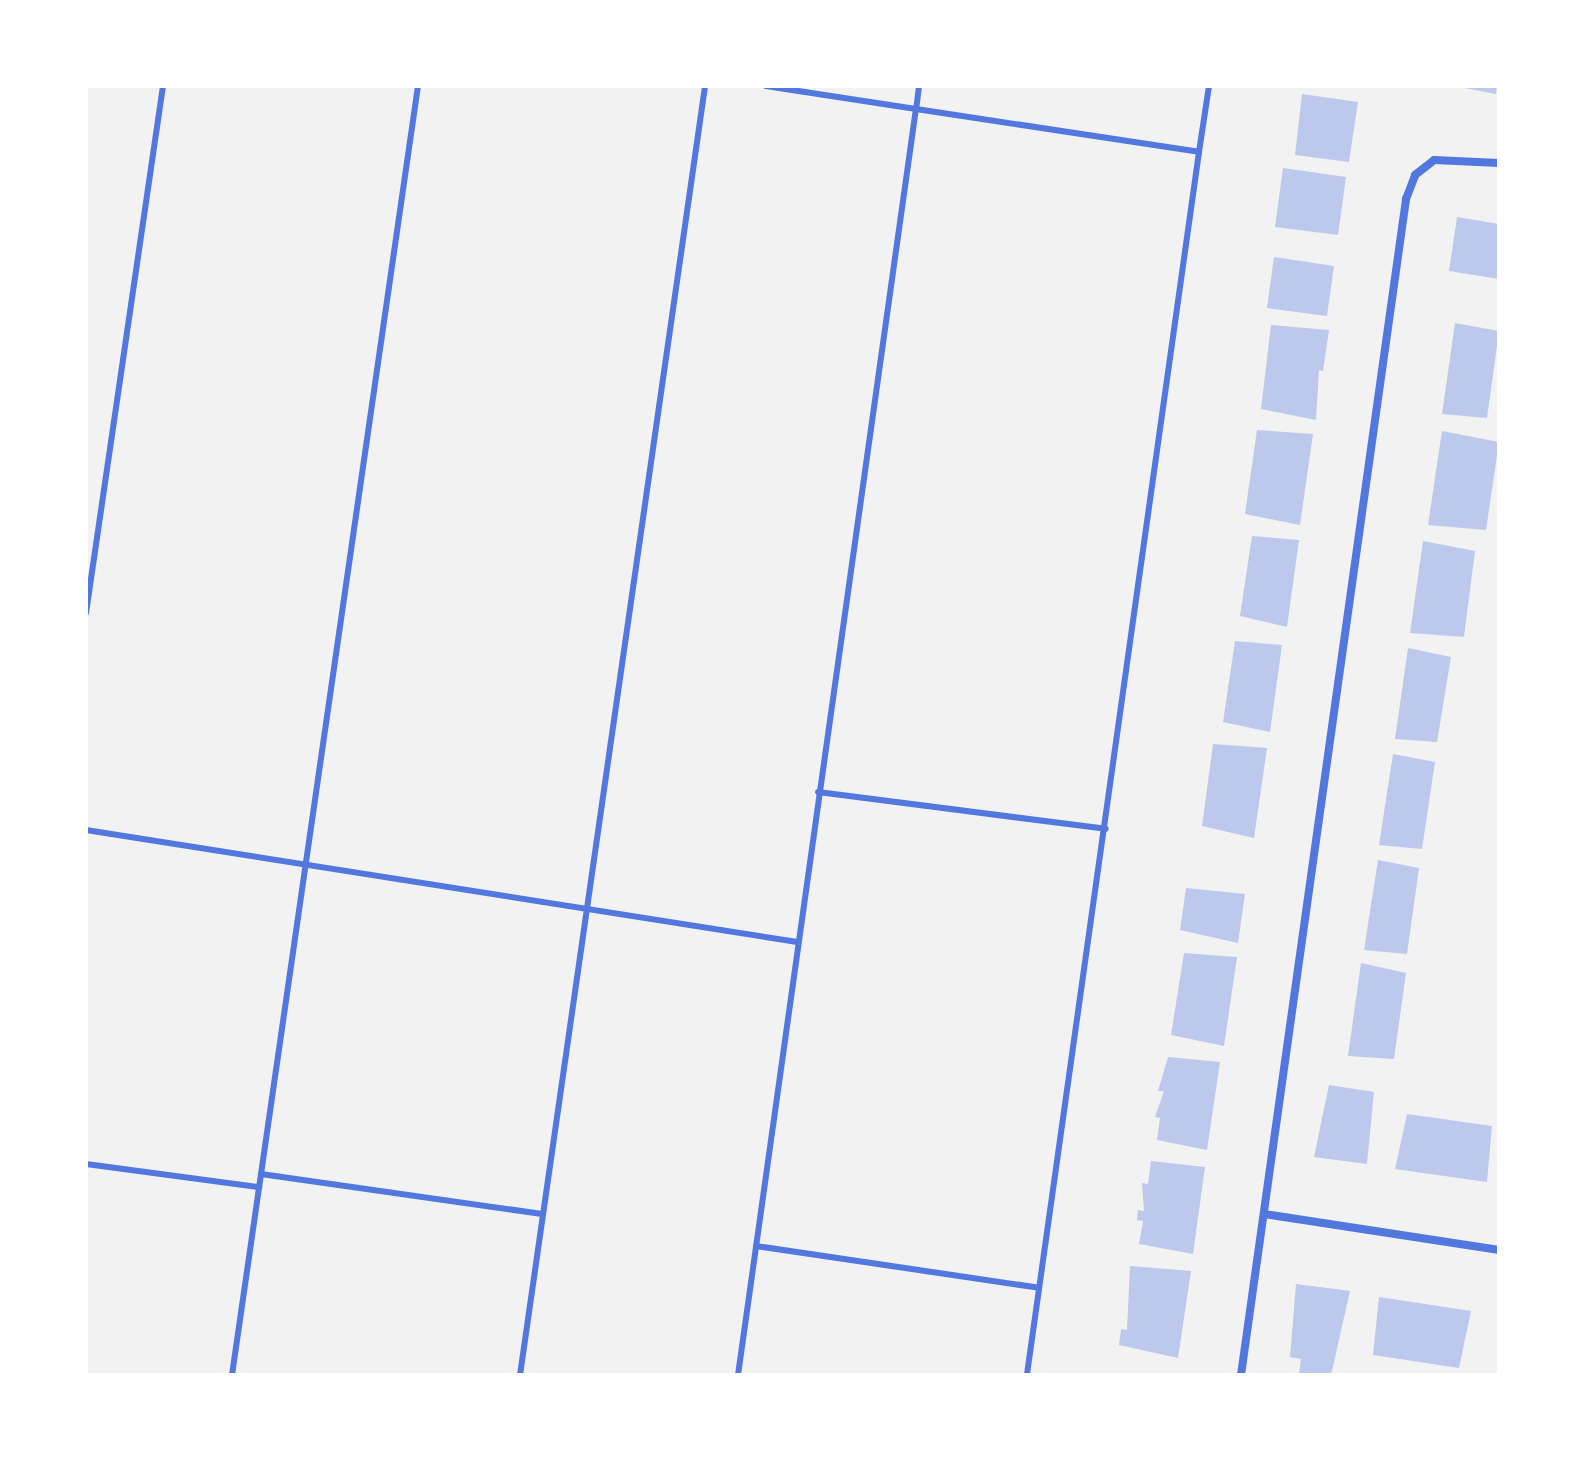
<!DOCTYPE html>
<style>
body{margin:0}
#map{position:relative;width:1585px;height:1461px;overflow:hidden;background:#f2f2f2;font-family:Signika,sans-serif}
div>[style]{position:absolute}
.building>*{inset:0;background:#bdc9ec}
.service>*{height:6px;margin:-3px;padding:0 3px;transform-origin:3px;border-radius:3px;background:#5277de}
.minor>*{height:8px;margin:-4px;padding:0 4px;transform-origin:4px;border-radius:4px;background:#5277de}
span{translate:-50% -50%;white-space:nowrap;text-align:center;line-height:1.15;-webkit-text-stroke:7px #fff;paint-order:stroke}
.frame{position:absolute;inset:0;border:88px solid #fff;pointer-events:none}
</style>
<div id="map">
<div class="building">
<div style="clip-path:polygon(1454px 86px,1497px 86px,1496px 94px)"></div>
<div style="clip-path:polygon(1302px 94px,1358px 102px,1349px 162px,1295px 155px)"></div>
<div style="clip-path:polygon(1283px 168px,1346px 177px,1338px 235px,1275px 227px)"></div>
<div style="clip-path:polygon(1457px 217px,1499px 224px,1499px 279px,1449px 271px)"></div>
<div style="clip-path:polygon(1274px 257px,1334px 266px,1327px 316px,1267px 308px)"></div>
<div style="clip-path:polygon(1455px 323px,1499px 331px,1487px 418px,1442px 414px)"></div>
<div style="clip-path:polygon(1271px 325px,1329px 330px,1323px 371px,1319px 370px,1316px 420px,1261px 409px)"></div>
<div style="clip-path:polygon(1257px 430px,1313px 434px,1300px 525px,1245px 514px)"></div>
<div style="clip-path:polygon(1442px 431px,1499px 442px,1486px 530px,1428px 525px)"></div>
<div style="clip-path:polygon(1252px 536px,1299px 540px,1287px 627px,1240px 616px)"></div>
<div style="clip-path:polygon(1423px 541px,1475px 551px,1464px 637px,1410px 633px)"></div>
<div style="clip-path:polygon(1235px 641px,1282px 645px,1270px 732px,1223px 722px)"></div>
<div style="clip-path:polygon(1408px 648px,1451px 657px,1437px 742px,1395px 739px)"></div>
<div style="clip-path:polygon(1213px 744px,1267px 748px,1254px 838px,1202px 826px)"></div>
<div style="clip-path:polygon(1393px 754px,1435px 762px,1422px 849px,1379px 845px)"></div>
<div style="clip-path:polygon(1378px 860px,1419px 868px,1407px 954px,1364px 950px)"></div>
<div style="clip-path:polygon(1186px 888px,1245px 894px,1238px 943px,1180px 930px)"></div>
<div style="clip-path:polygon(1184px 953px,1237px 957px,1224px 1046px,1171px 1035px)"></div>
<div style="clip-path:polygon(1361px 963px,1406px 973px,1394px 1059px,1348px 1056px)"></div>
<div style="clip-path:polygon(1168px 1057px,1220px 1062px,1207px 1150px,1157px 1140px,1160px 1118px,1155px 1117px,1164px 1091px,1158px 1091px)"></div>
<div style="clip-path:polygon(1329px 1085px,1374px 1092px,1367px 1164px,1314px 1157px)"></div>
<div style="clip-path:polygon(1407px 1114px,1492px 1126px,1487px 1182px,1395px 1169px)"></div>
<div style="clip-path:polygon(1151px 1161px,1205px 1167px,1193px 1254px,1139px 1244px,1143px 1221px,1137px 1220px,1138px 1210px,1144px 1211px,1142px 1183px,1148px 1184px)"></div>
<div style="clip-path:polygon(1130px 1266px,1191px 1271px,1178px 1358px,1119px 1345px,1121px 1329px,1127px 1330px)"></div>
<div style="clip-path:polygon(1296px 1284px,1350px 1291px,1331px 1375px,1299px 1374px,1301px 1359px,1290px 1357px)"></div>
<div style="clip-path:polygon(1379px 1297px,1471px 1311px,1459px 1368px,1373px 1355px)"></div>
</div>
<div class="service">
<div style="left:919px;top:86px;width:23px;rotate:97deg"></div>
<div style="left:916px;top:109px;width:286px;rotate:8.6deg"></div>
<div style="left:1199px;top:152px;width:1235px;rotate:98.01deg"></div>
<div style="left:1199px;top:152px;width:67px;rotate:-81.4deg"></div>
<div style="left:86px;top:613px;width:533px;rotate:-81.69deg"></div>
<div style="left:818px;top:792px;width:290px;rotate:7.3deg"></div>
<div style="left:86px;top:830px;width:720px;rotate:8.95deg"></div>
<div style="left:86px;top:1164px;width:175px;rotate:7.6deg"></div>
<div style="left:261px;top:1174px;width:284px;rotate:8.1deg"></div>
<div style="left:756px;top:1246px;width:286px;rotate:8.4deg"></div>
<div style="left:232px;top:1375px;width:1302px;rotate:-81.79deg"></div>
<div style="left:520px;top:1375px;width:1302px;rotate:-81.83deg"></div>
<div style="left:738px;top:1375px;width:1278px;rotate:-82deg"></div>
<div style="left:916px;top:109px;width:152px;rotate:-171.3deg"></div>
</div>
<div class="minor">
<div style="left:1264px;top:1214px;width:238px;rotate:8.7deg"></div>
<div style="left:1241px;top:1375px;width:1188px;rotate:-82.01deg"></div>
<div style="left:1406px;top:199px;width:26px;rotate:-69deg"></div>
<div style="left:1415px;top:175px;width:24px;rotate:-38deg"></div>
<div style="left:1434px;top:160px;width:65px;rotate:2.6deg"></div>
</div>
<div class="frame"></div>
</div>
